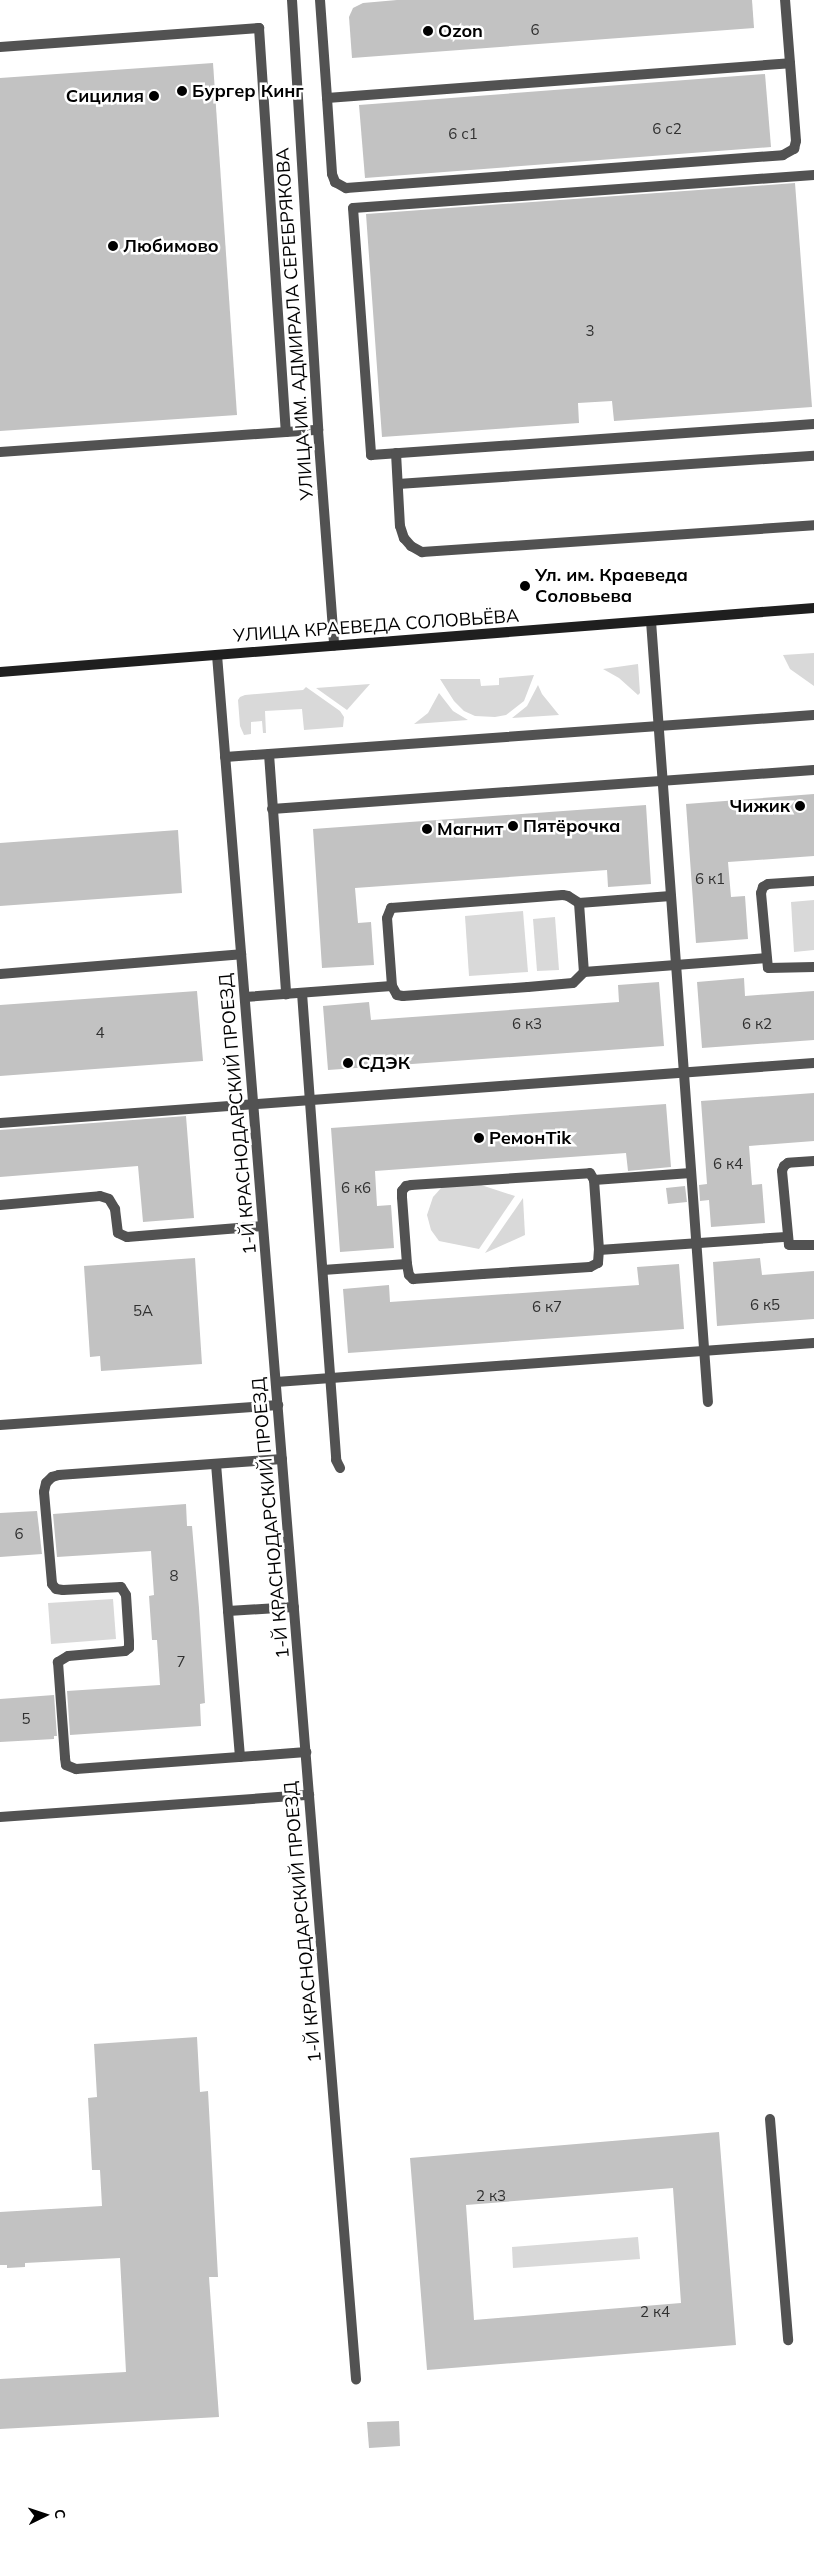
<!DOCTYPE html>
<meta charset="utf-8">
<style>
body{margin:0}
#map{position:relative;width:814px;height:2560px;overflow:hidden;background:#fff;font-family:Mulish,sans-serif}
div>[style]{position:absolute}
.green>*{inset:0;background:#d9d9d9}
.building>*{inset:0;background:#c2c2c2}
.service>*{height:10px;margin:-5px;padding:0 5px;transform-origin:5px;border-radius:5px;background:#525252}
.minor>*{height:10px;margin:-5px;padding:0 5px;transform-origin:5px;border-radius:5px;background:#525252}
.secondary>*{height:10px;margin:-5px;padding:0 5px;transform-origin:5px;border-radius:5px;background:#1f1f1f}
.dots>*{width:14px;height:14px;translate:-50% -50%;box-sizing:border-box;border:2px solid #fff;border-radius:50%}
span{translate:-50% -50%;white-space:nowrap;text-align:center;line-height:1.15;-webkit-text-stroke:5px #fff;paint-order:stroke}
.number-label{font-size:15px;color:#303030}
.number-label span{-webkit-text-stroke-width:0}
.poi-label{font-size:18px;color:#000;font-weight:700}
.left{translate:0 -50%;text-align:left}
.right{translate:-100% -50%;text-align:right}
.street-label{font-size:18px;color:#000}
.north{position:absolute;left:20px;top:2490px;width:50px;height:50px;-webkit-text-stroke:4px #fff;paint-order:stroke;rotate:86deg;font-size:14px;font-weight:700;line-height:20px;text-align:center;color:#000}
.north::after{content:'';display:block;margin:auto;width:18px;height:22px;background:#000;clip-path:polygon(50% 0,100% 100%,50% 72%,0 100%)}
</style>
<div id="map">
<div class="green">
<div style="clip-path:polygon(814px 653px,814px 686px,790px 669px,783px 655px)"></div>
<div style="clip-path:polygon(638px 664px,640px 693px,638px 695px,619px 678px,603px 669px)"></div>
<div style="clip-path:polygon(534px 675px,524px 701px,506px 715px,495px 717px,475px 716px,464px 711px,454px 701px,440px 679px,480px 679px,481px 686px,499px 685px,499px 678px)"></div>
<div style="clip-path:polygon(370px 684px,347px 710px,316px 688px)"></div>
<div style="clip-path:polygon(538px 685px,542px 694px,559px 715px,512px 718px,527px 706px)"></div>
<div style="clip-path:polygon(306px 687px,340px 711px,344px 717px,343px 727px,304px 730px,302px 709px,265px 711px,266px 733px,263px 733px,262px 721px,251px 722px,251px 734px,244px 735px,240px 726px,238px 700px,240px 697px,245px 695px,303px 690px)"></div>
<div style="clip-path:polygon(439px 693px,453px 711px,468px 720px,414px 724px,428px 713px)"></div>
<div style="clip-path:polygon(814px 900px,814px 950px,794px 952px,791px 902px)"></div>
<div style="clip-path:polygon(523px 911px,528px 972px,469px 976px,465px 916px)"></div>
<div style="clip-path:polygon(555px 917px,559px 970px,537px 971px,533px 919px)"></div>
<div style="clip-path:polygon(478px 1184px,515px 1196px,479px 1249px,439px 1241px,431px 1230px,427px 1215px,433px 1197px,442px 1187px)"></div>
<div style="clip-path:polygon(523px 1198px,525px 1235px,485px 1253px)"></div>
<div style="clip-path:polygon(113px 1599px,116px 1639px,51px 1644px,48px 1603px)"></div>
<div style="clip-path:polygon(638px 2237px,640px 2259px,513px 2268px,512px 2247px)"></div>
</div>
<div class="building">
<div style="clip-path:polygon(397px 0,752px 0,754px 28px,352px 58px,349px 17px,353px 8px,363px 3px)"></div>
<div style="clip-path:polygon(213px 63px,237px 415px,0 431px,0 78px)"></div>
<div style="clip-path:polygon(765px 74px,771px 147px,365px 178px,359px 105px)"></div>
<div style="clip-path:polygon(795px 183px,812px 407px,614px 421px,612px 401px,578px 403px,579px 423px,382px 437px,366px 214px)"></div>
<div style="clip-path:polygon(814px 794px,814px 856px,728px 862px,731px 897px,745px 896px,748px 939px,696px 943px,686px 804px)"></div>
<div style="clip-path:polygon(646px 805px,651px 884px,608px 887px,607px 870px,355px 888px,358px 923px,371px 922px,374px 965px,322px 968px,313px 829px)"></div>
<div style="clip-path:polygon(178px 830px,182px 893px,0 906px,0 843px)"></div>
<div style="clip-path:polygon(744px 978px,745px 996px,814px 991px,814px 1040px,702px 1048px,697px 982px)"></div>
<div style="clip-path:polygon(659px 982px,664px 1046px,328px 1070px,323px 1006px,369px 1002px,371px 1020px,619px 1002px,618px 985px)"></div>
<div style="clip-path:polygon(197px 991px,203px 1061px,0 1076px,0 1005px)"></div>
<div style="clip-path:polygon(814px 1093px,814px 1141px,749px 1146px,752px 1185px,762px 1184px,765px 1223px,711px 1227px,709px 1200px,700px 1201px,699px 1185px,707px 1184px,701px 1101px)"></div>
<div style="clip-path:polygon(666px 1104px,671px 1167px,628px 1171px,626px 1153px,375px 1171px,377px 1206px,391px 1205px,394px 1248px,340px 1252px,331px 1128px)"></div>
<div style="clip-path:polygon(186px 1116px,194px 1218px,143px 1222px,138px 1166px,0 1177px,0 1130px)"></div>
<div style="clip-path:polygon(685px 1186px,687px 1202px,668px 1204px,666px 1188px)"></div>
<div style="clip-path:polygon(195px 1258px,202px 1364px,101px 1371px,100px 1356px,90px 1357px,84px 1266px)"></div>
<div style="clip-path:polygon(760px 1258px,762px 1275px,814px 1271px,814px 1319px,717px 1326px,713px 1262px)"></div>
<div style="clip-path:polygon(679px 1264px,684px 1329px,348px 1353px,343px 1289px,389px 1285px,390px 1302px,639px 1285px,637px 1267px)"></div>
<div style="clip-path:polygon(186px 1504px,187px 1526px,192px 1526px,199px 1608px,205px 1703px,200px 1704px,201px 1726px,70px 1735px,67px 1691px,160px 1685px,157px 1640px,152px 1640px,149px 1596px,154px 1595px,151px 1551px,57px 1557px,53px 1514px)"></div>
<div style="clip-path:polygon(37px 1511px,42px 1554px,0 1557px,0 1513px)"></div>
<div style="clip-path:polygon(54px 1695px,57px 1736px,54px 1736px,54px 1739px,0 1742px,0 1699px)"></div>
<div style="clip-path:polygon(197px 2037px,200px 2092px,208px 2091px,218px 2277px,209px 2277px,219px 2417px,0 2429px,0 2379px,126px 2372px,120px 2258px,25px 2263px,25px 2267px,7px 2268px,7px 2265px,0 2265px,0 2212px,102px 2206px,100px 2170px,92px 2170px,88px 2098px,97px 2097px,94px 2044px)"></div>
<div style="clip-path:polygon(evenodd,719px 2132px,736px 2345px,427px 2370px,410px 2158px,719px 2132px,673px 2188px,681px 2303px,474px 2320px,466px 2205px,673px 2188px)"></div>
<div style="clip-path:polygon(399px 2421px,400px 2446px,369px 2448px,367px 2422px)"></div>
</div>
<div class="service">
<div style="left:320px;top:0;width:98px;rotate:85.9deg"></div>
<div style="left:327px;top:98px;width:464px;rotate:-4.3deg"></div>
<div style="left:790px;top:63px;width:63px;rotate:-94.5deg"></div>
<div style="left:0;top:47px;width:260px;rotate:-4.2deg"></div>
<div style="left:259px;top:28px;width:405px;rotate:86.2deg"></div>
<div style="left:327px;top:98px;width:76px;rotate:86.2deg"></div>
<div style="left:332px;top:174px;width:9px;rotate:69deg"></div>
<div style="left:335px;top:182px;width:13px;rotate:29deg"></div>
<div style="left:346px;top:188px;width:438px;rotate:-4.3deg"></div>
<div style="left:783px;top:155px;width:13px;rotate:-29deg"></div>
<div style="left:794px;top:149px;width:8px;rotate:-76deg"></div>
<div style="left:796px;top:141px;width:78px;rotate:-94.4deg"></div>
<div style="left:814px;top:175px;width:462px;rotate:175.9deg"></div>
<div style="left:353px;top:208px;width:248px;rotate:85.8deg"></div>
<div style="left:371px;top:455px;width:444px;rotate:-4deg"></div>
<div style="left:0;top:452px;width:319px;rotate:-4deg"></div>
<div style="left:396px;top:453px;width:73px;rotate:86.9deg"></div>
<div style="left:400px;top:526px;width:13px;rotate:72deg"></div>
<div style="left:404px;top:538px;width:11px;rotate:49deg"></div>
<div style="left:411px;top:546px;width:13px;rotate:29deg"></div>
<div style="left:422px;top:552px;width:393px;rotate:-3.9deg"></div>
<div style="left:398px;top:484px;width:417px;rotate:-3.9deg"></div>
<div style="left:269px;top:754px;width:241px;rotate:85.9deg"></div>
<div style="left:225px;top:757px;width:590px;rotate:-4.08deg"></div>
<div style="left:272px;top:809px;width:543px;rotate:-4.12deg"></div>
<div style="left:814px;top:881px;width:46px;rotate:176.3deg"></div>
<div style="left:768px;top:884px;width:6px;rotate:149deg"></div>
<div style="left:763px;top:887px;width:6px;rotate:108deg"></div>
<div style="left:761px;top:893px;width:75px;rotate:84.7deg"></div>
<div style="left:768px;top:968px;width:46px;rotate:-1.2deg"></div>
<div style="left:579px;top:903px;width:69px;rotate:85.9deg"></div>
<div style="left:0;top:974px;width:242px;rotate:-4.7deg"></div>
<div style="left:392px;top:986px;width:10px;rotate:61deg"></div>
<div style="left:397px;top:995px;width:6px;rotate:9deg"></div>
<div style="left:403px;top:996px;width:125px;rotate:-4.1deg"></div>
<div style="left:528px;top:987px;width:45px;rotate:-5.1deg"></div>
<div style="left:573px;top:983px;width:16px;rotate:-45deg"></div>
<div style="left:584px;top:972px;width:183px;rotate:-4.4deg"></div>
<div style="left:302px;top:993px;width:468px;rotate:85.8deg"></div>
<div style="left:336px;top:1460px;width:9px;rotate:63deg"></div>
<div style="left:245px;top:997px;width:147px;rotate:-4.3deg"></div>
<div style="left:392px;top:986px;width:68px;rotate:-94.2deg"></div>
<div style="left:387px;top:918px;width:11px;rotate:-68deg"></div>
<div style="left:391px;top:908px;width:172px;rotate:-4.3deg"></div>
<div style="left:563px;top:895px;width:5px;rotate:11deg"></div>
<div style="left:568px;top:896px;width:13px;rotate:32deg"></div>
<div style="left:579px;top:903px;width:92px;rotate:-4.4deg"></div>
<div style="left:0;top:1123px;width:816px;rotate:-4.22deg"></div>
<div style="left:814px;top:1161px;width:26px;rotate:176deg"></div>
<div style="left:788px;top:1163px;width:5px;rotate:143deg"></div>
<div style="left:784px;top:1166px;width:5px;rotate:112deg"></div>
<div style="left:782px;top:1171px;width:74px;rotate:84.6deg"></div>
<div style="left:789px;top:1245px;width:25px"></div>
<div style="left:594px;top:1180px;width:97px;rotate:-4.1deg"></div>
<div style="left:0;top:1205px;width:100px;rotate:-5.1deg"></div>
<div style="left:100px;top:1196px;width:9px;rotate:18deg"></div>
<div style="left:109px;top:1199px;width:12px;rotate:59deg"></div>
<div style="left:115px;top:1209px;width:24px;rotate:83deg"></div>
<div style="left:118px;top:1233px;width:10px;rotate:24deg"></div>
<div style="left:127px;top:1237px;width:136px;rotate:-4.6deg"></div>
<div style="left:407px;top:1264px;width:67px;rotate:-94.3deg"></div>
<div style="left:402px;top:1197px;width:6px;rotate:-90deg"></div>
<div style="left:402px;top:1191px;width:6px;rotate:-51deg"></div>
<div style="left:406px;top:1186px;width:5px;rotate:-11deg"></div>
<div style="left:411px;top:1185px;width:179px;rotate:-3.8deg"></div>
<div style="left:590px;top:1173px;width:8px;rotate:60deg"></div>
<div style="left:594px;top:1180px;width:70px;rotate:85.9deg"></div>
<div style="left:323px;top:1270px;width:84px;rotate:-4.1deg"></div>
<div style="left:407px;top:1264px;width:11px;rotate:80deg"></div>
<div style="left:409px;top:1275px;width:6px;rotate:45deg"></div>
<div style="left:413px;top:1279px;width:70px;rotate:-4.1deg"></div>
<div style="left:483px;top:1274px;width:107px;rotate:-3.7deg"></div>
<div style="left:590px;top:1267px;width:9px;rotate:-27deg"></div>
<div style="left:598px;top:1263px;width:13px;rotate:-86deg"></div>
<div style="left:599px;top:1250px;width:188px;rotate:-4deg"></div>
<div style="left:276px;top:1382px;width:539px;rotate:-4.15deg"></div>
<div style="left:282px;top:1459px;width:224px;rotate:175.9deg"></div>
<div style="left:59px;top:1475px;width:7px;rotate:164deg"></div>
<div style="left:52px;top:1477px;width:8px;rotate:135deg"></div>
<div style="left:46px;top:1483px;width:9px;rotate:103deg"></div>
<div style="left:44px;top:1492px;width:92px;rotate:85deg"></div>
<div style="left:52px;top:1584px;width:6px;rotate:51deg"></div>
<div style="left:56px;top:1589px;width:7px;rotate:8deg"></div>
<div style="left:63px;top:1590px;width:58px;rotate:-3deg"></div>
<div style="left:121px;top:1587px;width:9px;rotate:58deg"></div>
<div style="left:126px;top:1595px;width:47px;rotate:86.3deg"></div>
<div style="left:129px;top:1642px;width:6px;rotate:90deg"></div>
<div style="left:129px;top:1648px;width:5px;rotate:143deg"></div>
<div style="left:125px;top:1651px;width:57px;rotate:175deg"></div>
<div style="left:68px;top:1656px;width:12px;rotate:149deg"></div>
<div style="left:58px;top:1662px;width:96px;rotate:85.8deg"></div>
<div style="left:65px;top:1758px;width:7px;rotate:82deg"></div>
<div style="left:66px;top:1765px;width:11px;rotate:22deg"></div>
<div style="left:76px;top:1769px;width:231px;rotate:-4.2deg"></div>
<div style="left:216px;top:1464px;width:147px;rotate:85.3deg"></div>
<div style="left:240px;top:1757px;width:146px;rotate:-94.7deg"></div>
<div style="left:228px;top:1611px;width:66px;rotate:-3.5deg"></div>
<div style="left:770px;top:2119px;width:222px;rotate:85.3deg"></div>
</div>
<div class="minor">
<div style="left:292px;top:0;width:431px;rotate:86.5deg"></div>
<div style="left:318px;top:430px;width:216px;rotate:85.7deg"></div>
<div style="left:651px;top:621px;width:783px;rotate:85.83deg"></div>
<div style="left:217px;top:655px;width:1730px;rotate:85.39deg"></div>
<div style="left:0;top:1425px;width:279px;rotate:-4.1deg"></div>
<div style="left:0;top:1817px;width:310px;rotate:-4.1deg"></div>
</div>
<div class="secondary">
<div style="left:0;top:672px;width:817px;rotate:-4.5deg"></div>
</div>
<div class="dots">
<div style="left:428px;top:31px;background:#000"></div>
<div style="left:182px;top:91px;background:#000"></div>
<div style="left:154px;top:96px;background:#000"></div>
<div style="left:113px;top:246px;background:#000"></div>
<div style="left:525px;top:586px;background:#000"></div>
<div style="left:800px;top:806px;background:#000"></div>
<div style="left:513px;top:826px;background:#000"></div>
<div style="left:427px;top:829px;background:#000"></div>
<div style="left:348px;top:1063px;background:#000"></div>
<div style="left:479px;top:1138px;background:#000"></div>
</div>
<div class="number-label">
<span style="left:535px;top:30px">6</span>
<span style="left:667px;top:129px">6 с2</span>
<span style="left:463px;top:134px">6 с1</span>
<span style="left:590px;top:331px">3</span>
<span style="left:710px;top:879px">6 к1</span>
<span style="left:527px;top:1024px">6 к3</span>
<span style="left:757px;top:1024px">6 к2</span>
<span style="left:100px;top:1033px">4</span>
<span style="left:728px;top:1164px">6 к4</span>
<span style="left:356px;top:1188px">6 к6</span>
<span style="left:765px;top:1305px">6 к5</span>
<span style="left:547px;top:1307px">6 к7</span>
<span style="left:143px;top:1311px">5А</span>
<span style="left:19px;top:1534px">6</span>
<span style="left:174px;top:1576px">8</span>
<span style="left:181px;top:1662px">7</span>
<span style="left:26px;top:1719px">5</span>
<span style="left:491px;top:2196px">2 к3</span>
<span style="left:655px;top:2312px">2 к4</span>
</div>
<div class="poi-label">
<span class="left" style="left:438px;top:31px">Ozon</span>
<span class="left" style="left:192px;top:91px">Бургер Кинг</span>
<span class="right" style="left:144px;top:96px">Сицилия</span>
<span class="left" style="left:123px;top:246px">Любимово</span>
<span class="left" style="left:535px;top:586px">Ул. им. Краеведа<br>Соловьева</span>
<span class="right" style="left:790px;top:806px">Чижик</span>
<span class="left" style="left:523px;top:826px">Пятёрочка</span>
<span class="left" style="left:437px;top:829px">Магнит</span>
<span class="left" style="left:358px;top:1063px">СДЭК</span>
<span class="left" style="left:489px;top:1138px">РемонTik</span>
</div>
<div class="street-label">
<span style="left:295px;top:324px;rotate:-94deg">УЛИЦА ИМ. АДМИРАЛА СЕРЕБРЯКОВА</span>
<span style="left:376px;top:626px;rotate:-4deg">УЛИЦА КРАЕВЕДА СОЛОВЬЁВА</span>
<span style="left:238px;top:1114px;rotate:-95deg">1-Й КРАСНОДАРСКИЙ ПРОЕЗД</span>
<span style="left:271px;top:1518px;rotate:-95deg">1-Й КРАСНОДАРСКИЙ ПРОЕЗД</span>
<span style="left:303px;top:1922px;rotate:-95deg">1-Й КРАСНОДАРСКИЙ ПРОЕЗД</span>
</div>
<div class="north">С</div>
</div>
